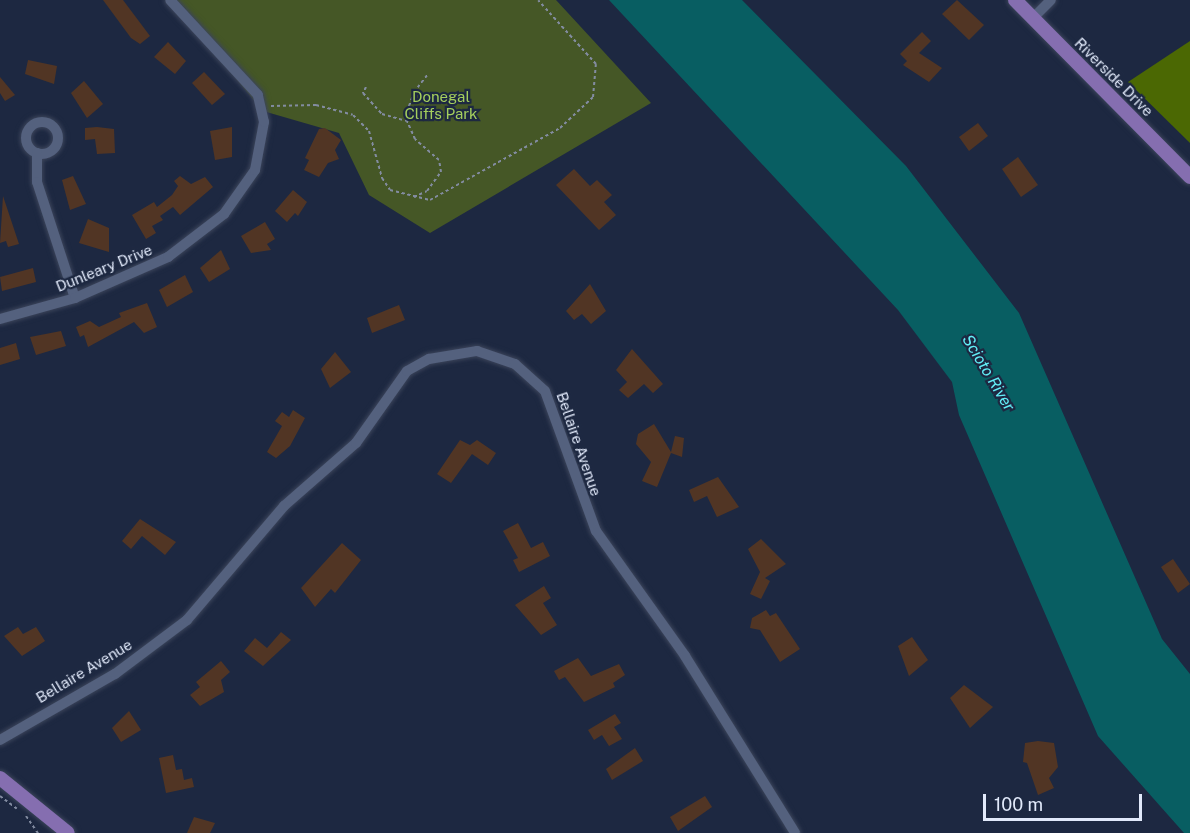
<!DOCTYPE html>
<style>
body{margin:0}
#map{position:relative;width:1190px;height:833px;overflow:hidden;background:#1d2841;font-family:"Public Sans",sans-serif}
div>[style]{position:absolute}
.green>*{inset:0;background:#455726}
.forest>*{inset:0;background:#4b6803}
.water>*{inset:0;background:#085e62}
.building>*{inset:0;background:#513524}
.path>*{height:2px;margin-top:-1px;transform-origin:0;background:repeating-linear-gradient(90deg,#838ca1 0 3px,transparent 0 6px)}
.roads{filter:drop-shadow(0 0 2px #3b445a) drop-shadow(0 0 2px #3b445a)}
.minor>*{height:10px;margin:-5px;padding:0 5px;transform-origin:5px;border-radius:5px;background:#54617e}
.minor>.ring{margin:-5px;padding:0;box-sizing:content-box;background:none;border:10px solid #54617e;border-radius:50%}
.major>*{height:14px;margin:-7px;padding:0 7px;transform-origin:7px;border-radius:7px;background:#856eb0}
span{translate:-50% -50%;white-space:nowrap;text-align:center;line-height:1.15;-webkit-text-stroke:4.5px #1d2841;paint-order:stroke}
.street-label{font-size:15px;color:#e1e9fa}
.park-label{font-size:15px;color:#a5cf5d}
.water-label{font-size:16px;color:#62eef7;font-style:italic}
.scale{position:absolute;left:983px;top:794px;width:159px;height:27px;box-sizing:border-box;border:3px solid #e1e9fa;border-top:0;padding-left:8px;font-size:18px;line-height:21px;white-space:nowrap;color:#e1e9fa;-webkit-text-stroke:4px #1d2841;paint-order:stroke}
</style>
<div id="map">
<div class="green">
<div style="clip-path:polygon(170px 0,556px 0,651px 103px,430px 233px,369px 195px,339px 133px,263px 111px)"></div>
</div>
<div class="forest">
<div style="clip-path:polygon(1190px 41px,1190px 143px,1128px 82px)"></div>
</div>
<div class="water">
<div style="clip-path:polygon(609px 0,742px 0,906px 166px,1019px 313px,1162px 639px,1190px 674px,1190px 833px,1184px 833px,1098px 736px,959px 415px,952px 382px,898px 310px)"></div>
</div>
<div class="building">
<div style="clip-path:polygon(103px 0,123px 0,150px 36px,140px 44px,131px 38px)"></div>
<div style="clip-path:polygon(957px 0,984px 25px,969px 40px,942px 14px)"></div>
<div style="clip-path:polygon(922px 32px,931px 41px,919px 53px,942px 68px,929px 82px,903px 65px,907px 61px,900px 54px)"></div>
<div style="clip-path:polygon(168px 42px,186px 61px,175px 74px,154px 57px)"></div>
<div style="clip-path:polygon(28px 60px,57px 66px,54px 84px,25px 74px)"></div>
<div style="clip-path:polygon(204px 72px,225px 94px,212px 105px,192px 83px)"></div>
<div style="clip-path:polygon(0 77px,15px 95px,5px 101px,0 93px)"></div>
<div style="clip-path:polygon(84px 81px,103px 104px,87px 118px,71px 93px)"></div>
<div style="clip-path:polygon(978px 123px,988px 136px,969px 151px,959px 137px)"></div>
<div style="clip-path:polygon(97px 127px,114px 129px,115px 153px,97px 154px,95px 139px,85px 140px,85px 128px)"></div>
<div style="clip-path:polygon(232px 127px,232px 157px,215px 160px,210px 131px)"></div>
<div style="clip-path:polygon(325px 128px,341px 140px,335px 150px,339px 159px,328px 163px,319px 177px,304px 170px,309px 160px,305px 158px,319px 129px)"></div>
<div style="clip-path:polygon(1018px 157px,1038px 185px,1021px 197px,1002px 169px)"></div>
<div style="clip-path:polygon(574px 169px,590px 186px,597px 180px,612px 195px,604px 202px,616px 215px,599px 230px,556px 185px)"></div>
<div style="clip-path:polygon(73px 176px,86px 204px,70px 210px,62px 180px)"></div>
<div style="clip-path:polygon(180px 176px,191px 184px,205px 177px,213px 187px,180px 215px,173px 207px,160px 216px,163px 220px,152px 226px,156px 233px,146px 239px,132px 215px,154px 202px,157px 207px,172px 195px,178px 186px,174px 181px)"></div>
<div style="clip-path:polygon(293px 190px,307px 202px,298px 216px,295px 213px,287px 222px,275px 211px)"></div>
<div style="clip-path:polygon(3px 196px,19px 244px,8px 247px,6px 241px,0 243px)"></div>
<div style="clip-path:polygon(88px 219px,109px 228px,109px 252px,79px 243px)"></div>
<div style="clip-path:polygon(265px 222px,275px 239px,267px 244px,271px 250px,251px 253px,241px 236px)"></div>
<div style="clip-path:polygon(221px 250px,230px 269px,209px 282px,200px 268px)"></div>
<div style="clip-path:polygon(33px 268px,36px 282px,2px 291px,0 277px)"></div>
<div style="clip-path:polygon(185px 275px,193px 292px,167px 307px,159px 290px)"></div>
<div style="clip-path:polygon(590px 284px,606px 311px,591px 324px,582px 314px,574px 320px,566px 311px)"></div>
<div style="clip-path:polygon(147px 303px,157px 327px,144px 333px,134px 322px,88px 347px,84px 335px,80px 337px,76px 327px,90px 321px,99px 327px,121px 317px,119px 313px)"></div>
<div style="clip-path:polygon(399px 305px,405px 320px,372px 333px,367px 318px)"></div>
<div style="clip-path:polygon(61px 331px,66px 346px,36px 355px,30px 337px)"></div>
<div style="clip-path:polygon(16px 343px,20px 359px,0 365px,0 348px)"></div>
<div style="clip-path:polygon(632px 349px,663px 384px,653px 393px,644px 384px,628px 398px,619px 390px,627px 382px,616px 370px)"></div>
<div style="clip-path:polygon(335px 352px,351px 372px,330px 388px,321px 369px)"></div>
<div style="clip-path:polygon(293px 410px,305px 418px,290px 446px,276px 458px,267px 452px,282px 426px,275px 421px,282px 412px,289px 417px)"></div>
<div style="clip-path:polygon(654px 424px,671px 452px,675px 436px,684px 438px,682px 457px,671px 453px,657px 487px,642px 481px,651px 462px,636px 444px,638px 434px)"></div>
<div style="clip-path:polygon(460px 440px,470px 445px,477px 440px,496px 453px,488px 465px,472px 454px,451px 483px,437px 474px)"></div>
<div style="clip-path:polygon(718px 477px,739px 507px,717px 517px,707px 496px,694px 502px,689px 490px)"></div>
<div style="clip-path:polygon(140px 519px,176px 542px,165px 555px,142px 536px,131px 549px,122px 541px)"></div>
<div style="clip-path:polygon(518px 523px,531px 548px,543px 542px,550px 556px,519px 572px,513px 560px,518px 558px,503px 531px)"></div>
<div style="clip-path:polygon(761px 539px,786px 564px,765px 578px,770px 581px,761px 599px,750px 594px,760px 572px,748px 549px)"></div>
<div style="clip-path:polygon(342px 543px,361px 560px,335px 593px,331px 589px,315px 607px,301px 588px)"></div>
<div style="clip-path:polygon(1173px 559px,1190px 584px,1178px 593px,1161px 567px)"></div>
<div style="clip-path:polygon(544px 586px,551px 598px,543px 603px,557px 625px,541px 635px,515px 605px)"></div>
<div style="clip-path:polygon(766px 610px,770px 616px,776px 613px,800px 649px,780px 662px,760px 630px,750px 628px,752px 618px)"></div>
<div style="clip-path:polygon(18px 627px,23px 634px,36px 627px,45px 641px,22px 656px,4px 636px)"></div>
<div style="clip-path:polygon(281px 632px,291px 640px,263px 666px,244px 651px,255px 638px,267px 648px)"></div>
<div style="clip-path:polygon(912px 637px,928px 660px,909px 676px,898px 646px)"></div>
<div style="clip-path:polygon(578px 658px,591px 676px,619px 664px,625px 675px,613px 683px,615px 687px,584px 702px,565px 677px,559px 680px,554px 671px)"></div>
<div style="clip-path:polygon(221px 661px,230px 672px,221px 680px,224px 692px,200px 706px,190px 695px,200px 687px,196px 682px)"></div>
<div style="clip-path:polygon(964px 685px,993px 707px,970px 728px,950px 698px)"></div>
<div style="clip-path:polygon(129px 711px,141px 730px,121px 742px,112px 728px)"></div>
<div style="clip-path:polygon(615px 714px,621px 723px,614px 727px,622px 739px,609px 746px,602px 735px,594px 740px,588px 730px)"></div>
<div style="clip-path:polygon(1038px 741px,1054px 743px,1058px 767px,1049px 778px,1054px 788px,1038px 795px,1027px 763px,1023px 762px,1025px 743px)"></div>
<div style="clip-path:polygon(635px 748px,643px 761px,612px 780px,606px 769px)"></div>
<div style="clip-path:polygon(173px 755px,176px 770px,182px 769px,184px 780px,192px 778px,194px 787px,166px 793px,159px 758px)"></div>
<div style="clip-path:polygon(705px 796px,712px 807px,678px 831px,670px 817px)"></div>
<div style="clip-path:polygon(194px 817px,215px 823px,210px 833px,187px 833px)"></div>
</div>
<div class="path">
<div style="left:366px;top:87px;width:7px;rotate:117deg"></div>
<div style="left:363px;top:93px;width:28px;rotate:48deg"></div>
<div style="left:382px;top:114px;width:25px;rotate:16deg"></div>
<div style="left:271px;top:106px;width:45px;rotate:-1.3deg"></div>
<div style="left:316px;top:105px;width:38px;rotate:15deg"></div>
<div style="left:353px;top:115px;width:23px;rotate:45deg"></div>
<div style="left:369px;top:131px;width:49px;rotate:74.5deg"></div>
<div style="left:382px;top:178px;width:14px;rotate:56deg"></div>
<div style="left:390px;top:190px;width:41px;rotate:14deg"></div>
<div style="left:430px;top:200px;width:149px;rotate:-29deg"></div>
<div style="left:560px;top:128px;width:45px;rotate:-43.2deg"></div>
<div style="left:593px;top:97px;width:33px;rotate:-85deg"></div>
<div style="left:596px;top:64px;width:86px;rotate:-132.2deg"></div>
<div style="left:414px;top:197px;width:14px;rotate:-25deg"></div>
<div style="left:427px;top:191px;width:24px;rotate:-54deg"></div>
<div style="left:441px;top:172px;width:12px;rotate:-99deg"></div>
<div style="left:439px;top:160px;width:32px;rotate:-139deg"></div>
<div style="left:415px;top:139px;width:24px;rotate:-114deg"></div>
<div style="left:405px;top:117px;width:27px;rotate:-70deg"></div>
<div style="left:414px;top:92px;width:23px;rotate:-52deg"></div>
<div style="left:0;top:796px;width:21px;rotate:37deg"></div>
<div style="left:26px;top:816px;width:21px;rotate:55deg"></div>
</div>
<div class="roads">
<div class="minor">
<div style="left:1033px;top:18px;width:25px;rotate:-45deg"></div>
<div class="ring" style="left:26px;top:122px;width:22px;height:22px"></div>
<div style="left:37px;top:153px;width:29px;rotate:90deg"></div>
<div style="left:37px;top:182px;width:122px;rotate:71.9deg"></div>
<div style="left:0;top:319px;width:78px;rotate:-15.6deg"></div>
<div style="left:75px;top:298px;width:102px;rotate:-23.8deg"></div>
<div style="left:168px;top:257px;width:71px;rotate:-37.5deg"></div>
<div style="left:224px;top:214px;width:54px;rotate:-54.8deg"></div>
<div style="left:255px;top:170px;width:49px;rotate:-79.4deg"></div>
<div style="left:264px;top:122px;width:28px;rotate:-103deg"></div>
<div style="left:258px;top:95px;width:129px;rotate:-132.8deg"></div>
<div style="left:0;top:740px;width:133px;rotate:-29.9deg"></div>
<div style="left:115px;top:674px;width:90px;rotate:-36.9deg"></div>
<div style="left:187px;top:620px;width:150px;rotate:-49.6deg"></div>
<div style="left:284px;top:506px;width:96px;rotate:-41.2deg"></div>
<div style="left:356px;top:443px;width:88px;rotate:-54.7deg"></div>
<div style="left:407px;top:371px;width:25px;rotate:-29deg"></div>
<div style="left:429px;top:359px;width:49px;rotate:-9.5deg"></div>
<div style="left:477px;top:351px;width:40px;rotate:18.9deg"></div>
<div style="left:515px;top:364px;width:40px;rotate:42deg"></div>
<div style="left:545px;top:391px;width:149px;rotate:70deg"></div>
<div style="left:596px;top:531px;width:153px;rotate:54.5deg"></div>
<div style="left:685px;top:656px;width:208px;rotate:58.1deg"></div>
</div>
<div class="major">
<div style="left:1015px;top:0;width:249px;rotate:45.3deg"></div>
<div style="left:0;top:778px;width:87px;rotate:39deg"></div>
</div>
</div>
<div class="street-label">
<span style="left:1114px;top:77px;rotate:45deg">Riverside Drive</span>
<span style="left:104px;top:268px;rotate:-22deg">Dunleary Drive</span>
<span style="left:579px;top:444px;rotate:71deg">Bellaire Avenue</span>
<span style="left:84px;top:671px;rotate:-31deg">Bellaire Avenue</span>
</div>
<div class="park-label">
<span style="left:441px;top:105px">Donegal<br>Cliffs Park</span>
</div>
<div class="water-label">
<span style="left:988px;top:373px;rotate:59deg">Scioto River</span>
</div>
<div class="scale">100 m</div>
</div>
